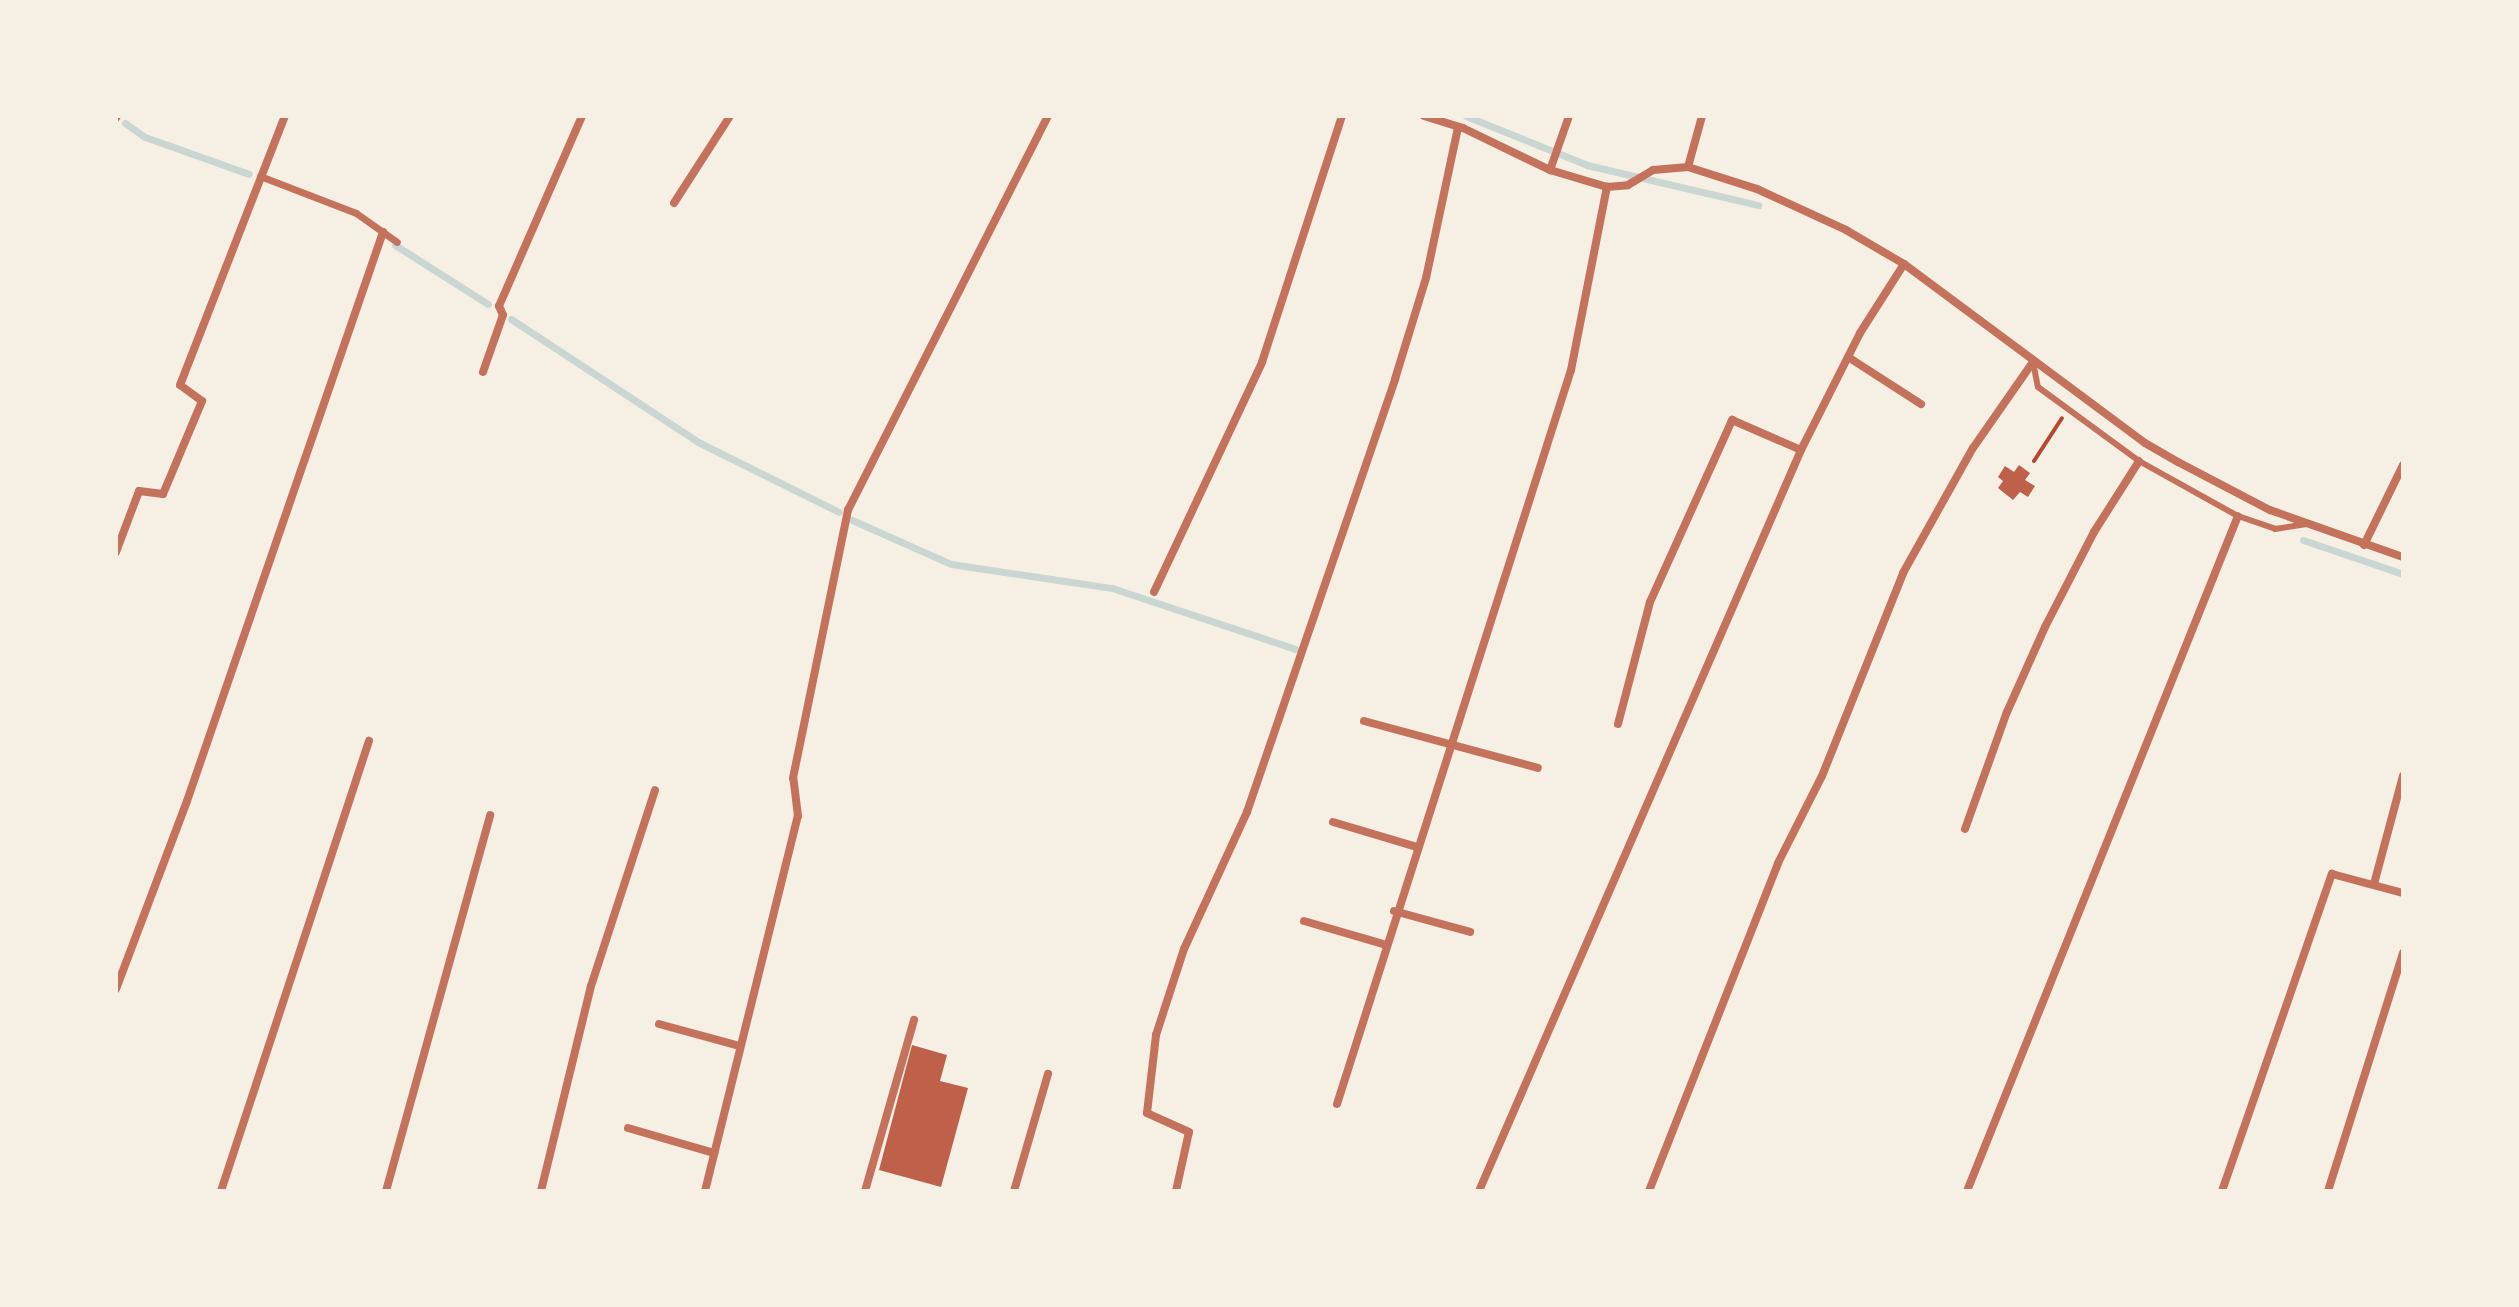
<!DOCTYPE html>
<style>
body{margin:0}
#map{position:relative;width:2519px;height:1307px;overflow:hidden;background:#f6efe4;font-family:Arial,sans-serif}
div>[style]{position:absolute}
.stream>*{height:7px;margin:-3.5px;padding:0 3.5px;transform-origin:3.5px;border-radius:3.5px;background:#c9d6d2}
.building>*{inset:0;background:#bf614a}
.path>*{height:4px;margin:-2px;padding:0 2px;transform-origin:2px;border-radius:2px;background:#b5482f}
.service>*{height:6px;margin:-3px;padding:0 3px;transform-origin:3px;border-radius:3px;background:#c5725c}
.pedestrian>*{height:7px;margin:-3.5px;padding:0 3.5px;transform-origin:3.5px;border-radius:3.5px;background:#c5725c}
.minor>*{height:8px;margin:-4px;padding:0 4px;transform-origin:4px;border-radius:4px;background:#c5725c}
span{translate:-50% -50%;white-space:nowrap;text-align:center;line-height:1.15;-webkit-text-stroke:7px #f6efe4;paint-order:stroke}
.frame{position:absolute;inset:0;border:118px solid #f6efe4;pointer-events:none}
</style>
<div id="map">
<div class="stream">
<div style="left:1466px;top:116px;width:131px;rotate:22deg"></div>
<div style="left:1587px;top:165px;width:176px;rotate:13.2deg"></div>
<div style="left:125px;top:123px;width:24px;rotate:35deg"></div>
<div style="left:145px;top:137px;width:110px;rotate:19.6deg"></div>
<div style="left:395px;top:245px;width:110px;rotate:32.4deg"></div>
<div style="left:511px;top:319px;width:224px;rotate:33.3deg"></div>
<div style="left:698px;top:442px;width:157px;rotate:26.4deg"></div>
<div style="left:852px;top:520px;width:108px;rotate:24deg"></div>
<div style="left:951px;top:564px;width:163px;rotate:8.5deg"></div>
<div style="left:1112px;top:588px;width:193px;rotate:18.4deg"></div>
<div style="left:2303px;top:540px;width:106px;rotate:18.8deg"></div>
</div>
<div class="building">
<div style="clip-path:polygon(2019px 465px,2030px 473px,2025px 480px,2035px 486px,2028px 497px,2020px 492px,2013px 500px,1998px 488px,2003px 481px,1998px 477px,2005px 466px,2014px 472px)"></div>
<div style="clip-path:polygon(912px 1045px,947px 1055px,940px 1081px,968px 1088px,941px 1187px,879px 1170px)"></div>
</div>
<div class="path">
<div style="left:2034px;top:461px;width:51px;rotate:-56.9deg"></div>
</div>
<div class="service">
<div style="left:2033px;top:362px;width:25px;rotate:79deg"></div>
<div style="left:2038px;top:387px;width:125px;rotate:36.2deg"></div>
<div style="left:2139px;top:461px;width:113px;rotate:29.1deg"></div>
<div style="left:2238px;top:516px;width:39px;rotate:19deg"></div>
<div style="left:2275px;top:529px;width:32px;rotate:-9deg"></div>
</div>
<div class="pedestrian">
<div style="left:260px;top:176px;width:103px;rotate:21.1deg"></div>
<div style="left:356px;top:213px;width:50px;rotate:35.3deg"></div>
</div>
<div class="minor">
<div style="left:1424px;top:116px;width:41px;rotate:17.1deg"></div>
<div style="left:1463px;top:128px;width:97px;rotate:25.8deg"></div>
<div style="left:1550px;top:170px;width:59px;rotate:16.6deg"></div>
<div style="left:1607px;top:187px;width:21px;rotate:-5deg"></div>
<div style="left:1628px;top:185px;width:29px;rotate:-31deg"></div>
<div style="left:1653px;top:170px;width:35px;rotate:-5deg"></div>
<div style="left:1688px;top:167px;width:72px;rotate:17.7deg"></div>
<div style="left:1757px;top:189px;width:98px;rotate:24.7deg"></div>
<div style="left:1846px;top:230px;width:67px;rotate:30.4deg"></div>
<div style="left:1904px;top:264px;width:300px;rotate:36.6deg"></div>
<div style="left:2145px;top:443px;width:38px;rotate:30deg"></div>
<div style="left:2178px;top:462px;width:104px;rotate:27.6deg"></div>
<div style="left:2270px;top:510px;width:141px;rotate:19.5deg"></div>
<div style="left:116px;top:118px;width:2px;rotate:-63deg"></div>
<div style="left:1688px;top:167px;width:53px;rotate:-74.6deg"></div>
<div style="left:1550px;top:170px;width:57px;rotate:-70.6deg"></div>
<div style="left:674px;top:203px;width:103px;rotate:-57.2deg"></div>
<div style="left:1848px;top:357px;width:87px;rotate:32.8deg"></div>
<div style="left:483px;top:372px;width:60px;rotate:-70.7deg"></div>
<div style="left:503px;top:315px;width:10px;rotate:-114deg"></div>
<div style="left:499px;top:306px;width:207px;rotate:-66.4deg"></div>
<div style="left:2364px;top:545px;width:89px;rotate:-64deg"></div>
<div style="left:116px;top:552px;width:65px;rotate:-69.3deg"></div>
<div style="left:139px;top:491px;width:24px;rotate:7deg"></div>
<div style="left:163px;top:494px;width:101px;rotate:-67.2deg"></div>
<div style="left:202px;top:401px;width:27px;rotate:-144deg"></div>
<div style="left:180px;top:385px;width:289px;rotate:-68.7deg"></div>
<div style="left:1154px;top:592px;width:254px;rotate:-64.8deg"></div>
<div style="left:1262px;top:362px;width:259px;rotate:-72deg"></div>
<div style="left:1364px;top:721px;width:180px;rotate:15.1deg"></div>
<div style="left:1618px;top:724px;width:126px;rotate:-75.3deg"></div>
<div style="left:1650px;top:602px;width:200px;rotate:-65.7deg"></div>
<div style="left:1732px;top:420px;width:75px;rotate:23.5deg"></div>
<div style="left:1333px;top:822px;width:88px;rotate:16.6deg"></div>
<div style="left:1965px;top:829px;width:124px;rotate:-70.3deg"></div>
<div style="left:2007px;top:712px;width:93px;rotate:-65.9deg"></div>
<div style="left:2045px;top:627px;width:107px;rotate:-62.7deg"></div>
<div style="left:2094px;top:532px;width:84px;rotate:-57.6deg"></div>
<div style="left:2374px;top:884px;width:112px;rotate:-75deg"></div>
<div style="left:1394px;top:911px;width:79px;rotate:15.4deg"></div>
<div style="left:1304px;top:921px;width:82px;rotate:16.2deg"></div>
<div style="left:116px;top:989px;width:201px;rotate:-69.3deg"></div>
<div style="left:187px;top:801px;width:602px;rotate:-70.99deg"></div>
<div style="left:659px;top:1024px;width:84px;rotate:15.2deg"></div>
<div style="left:1337px;top:1104px;width:770px;rotate:-72.32deg"></div>
<div style="left:1571px;top:370px;width:187px;rotate:-78.9deg"></div>
<div style="left:628px;top:1128px;width:90px;rotate:16.2deg"></div>
<div style="left:221px;top:1191px;width:474px;rotate:-71.8deg"></div>
<div style="left:386px;top:1191px;width:390px;rotate:-74.5deg"></div>
<div style="left:541px;top:1191px;width:211px;rotate:-76.3deg"></div>
<div style="left:591px;top:986px;width:206px;rotate:-71.9deg"></div>
<div style="left:705px;top:1191px;width:386px;rotate:-76.1deg"></div>
<div style="left:798px;top:816px;width:38px;rotate:-97deg"></div>
<div style="left:793px;top:778px;width:274px;rotate:-78.4deg"></div>
<div style="left:848px;top:510px;width:442px;rotate:-63.1deg"></div>
<div style="left:865px;top:1191px;width:178px;rotate:-74deg"></div>
<div style="left:1014px;top:1191px;width:122px;rotate:-73.8deg"></div>
<div style="left:1176px;top:1191px;width:60px;rotate:-77.6deg"></div>
<div style="left:1189px;top:1132px;width:46px;rotate:-155.7deg"></div>
<div style="left:1147px;top:1113px;width:79px;rotate:-83.4deg"></div>
<div style="left:1156px;top:1035px;width:90px;rotate:-72deg"></div>
<div style="left:1184px;top:949px;width:151px;rotate:-65.3deg"></div>
<div style="left:1247px;top:812px;width:458px;rotate:-71.1deg"></div>
<div style="left:1395px;top:379px;width:106px;rotate:-72.9deg"></div>
<div style="left:1426px;top:278px;width:154px;rotate:-78deg"></div>
<div style="left:1479px;top:1191px;width:808px;rotate:-66.51deg"></div>
<div style="left:1801px;top:450px;width:131px;rotate:-63.2deg"></div>
<div style="left:1860px;top:333px;width:82px;rotate:-57.5deg"></div>
<div style="left:1649px;top:1191px;width:352px;rotate:-68.5deg"></div>
<div style="left:1778px;top:863px;width:97px;rotate:-63.2deg"></div>
<div style="left:1822px;top:776px;width:219px;rotate:-68.2deg"></div>
<div style="left:1903px;top:573px;width:143px;rotate:-60.8deg"></div>
<div style="left:1973px;top:448px;width:105px;rotate:-55.1deg"></div>
<div style="left:1967px;top:1191px;width:727px;rotate:-68.13deg"></div>
<div style="left:2222px;top:1191px;width:336px;rotate:-70.9deg"></div>
<div style="left:2332px;top:874px;width:73px;rotate:15deg"></div>
<div style="left:2328px;top:1191px;width:250px;rotate:-72.5deg"></div>
</div>
<div class="frame"></div>
</div>
